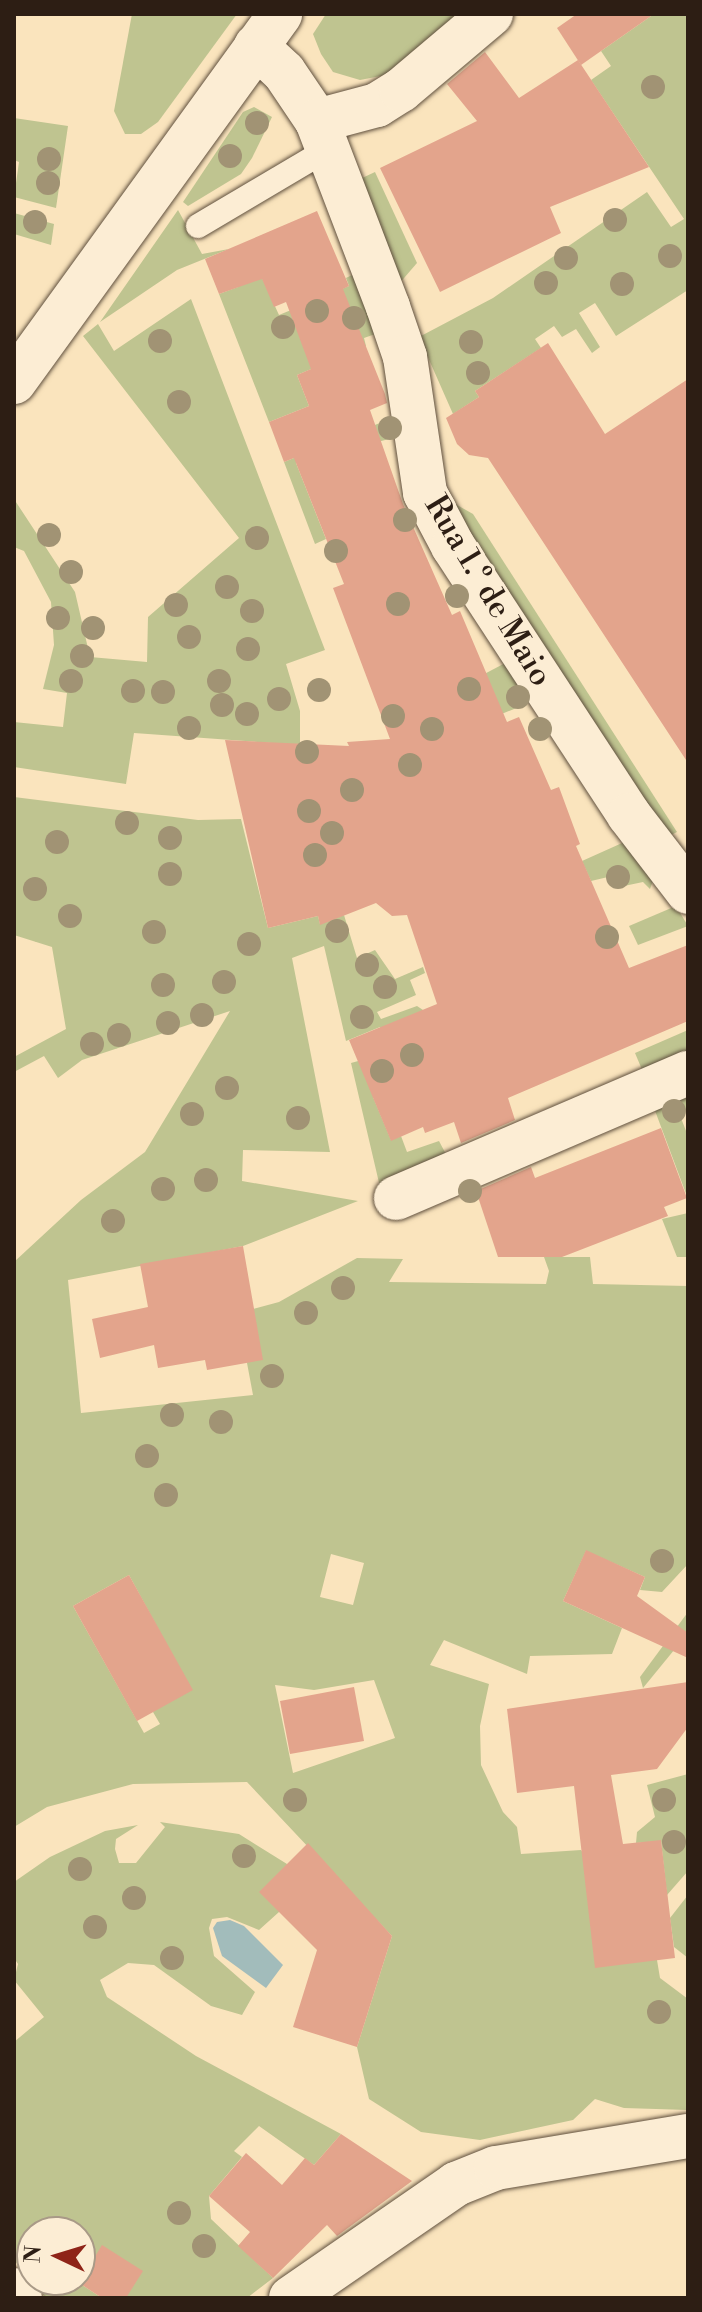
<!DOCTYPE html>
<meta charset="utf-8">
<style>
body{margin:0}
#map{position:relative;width:702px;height:2312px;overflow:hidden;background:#fae4bd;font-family:"Libre Bodoni",serif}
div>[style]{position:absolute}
.green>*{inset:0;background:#bfc490}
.water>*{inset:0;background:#a2bcbb}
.building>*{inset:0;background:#e3a48c}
.roads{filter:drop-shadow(0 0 2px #60503e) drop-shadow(0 0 2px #60503e)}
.service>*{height:24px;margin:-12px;padding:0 12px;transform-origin:12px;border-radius:12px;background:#fcedd4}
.minor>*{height:44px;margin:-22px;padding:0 22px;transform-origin:22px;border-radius:22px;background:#fcedd4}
.tertiary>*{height:44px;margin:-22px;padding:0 22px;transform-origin:22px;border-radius:22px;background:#fcedd4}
.trees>*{width:24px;height:24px;margin:-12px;border-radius:50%;background:#a19374}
span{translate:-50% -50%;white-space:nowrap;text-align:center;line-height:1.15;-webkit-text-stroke:6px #fcedd4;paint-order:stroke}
.street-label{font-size:32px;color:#2d1e14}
.frame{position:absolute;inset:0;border:16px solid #2d1e14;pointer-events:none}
.north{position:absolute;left:16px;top:2216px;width:80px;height:80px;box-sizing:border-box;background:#fcedd4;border:2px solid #a99a87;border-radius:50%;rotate:274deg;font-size:22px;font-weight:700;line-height:32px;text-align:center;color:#2d1e14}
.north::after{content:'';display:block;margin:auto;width:28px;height:36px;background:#8f2418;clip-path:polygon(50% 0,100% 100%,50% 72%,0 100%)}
</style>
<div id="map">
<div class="green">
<div style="clip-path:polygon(132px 14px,237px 14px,158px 122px,141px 134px,125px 134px,114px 111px)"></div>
<div style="clip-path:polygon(326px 14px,467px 14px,391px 74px,360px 80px,333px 72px,321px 54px,313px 34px)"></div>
<div style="clip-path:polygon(654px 14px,688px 14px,688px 290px,616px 336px,595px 303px,579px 313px,600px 347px,592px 353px,576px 329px,562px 337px,554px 326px,535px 339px,541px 348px,475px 391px,479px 397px,453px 414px,419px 337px,493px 298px,647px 192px,671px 227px,684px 219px,591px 80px,611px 66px,601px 51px)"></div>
<div style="clip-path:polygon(254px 107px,272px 117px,252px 158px,241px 174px,188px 206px,183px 202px,243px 112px)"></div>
<div style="clip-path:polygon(14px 118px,68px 126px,56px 208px,14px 197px,19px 162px,14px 160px)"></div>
<div style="clip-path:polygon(375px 172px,417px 263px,398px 285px,360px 179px)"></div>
<div style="clip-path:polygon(178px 210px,202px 254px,229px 249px,177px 270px,100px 322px)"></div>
<div style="clip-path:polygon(14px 213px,54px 224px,51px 245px,14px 234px)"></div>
<div style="clip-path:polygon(257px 267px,279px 315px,349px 286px,346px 278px,354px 274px,378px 333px,364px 338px,366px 346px,297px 375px,309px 406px,269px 422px,219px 294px,238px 287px,236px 276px)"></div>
<div style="clip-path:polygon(191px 299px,325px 650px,286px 664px,300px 711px,300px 745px,134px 733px,126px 784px,14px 767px,14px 722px,63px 727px,67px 693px,43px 689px,54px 645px,51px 602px,24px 551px,14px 547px,14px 499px,75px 592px,90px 657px,147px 662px,148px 617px,239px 538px,83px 336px,98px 324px,114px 351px)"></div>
<div style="clip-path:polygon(397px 416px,397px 435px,389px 439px,296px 463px,326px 539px,315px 544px,284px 462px)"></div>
<div style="clip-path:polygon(450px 501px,473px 514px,677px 832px,663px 839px)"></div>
<div style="clip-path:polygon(513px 659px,538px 699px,429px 744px,452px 691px)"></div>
<div style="clip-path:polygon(evenodd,14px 797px,198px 820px,241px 819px,268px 928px,318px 916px,320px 924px,344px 915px,357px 958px,375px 950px,395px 979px,423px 967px,425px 973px,410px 980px,416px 995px,377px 1012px,381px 1019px,417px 1006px,423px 1010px,373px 1097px,391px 1140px,401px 1136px,407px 1152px,439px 1141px,448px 1158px,380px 1187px,351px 1063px,387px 1053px,380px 1027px,346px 1041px,324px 946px,292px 958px,330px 1152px,243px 1150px,242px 1181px,358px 1201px,243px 1246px,68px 1280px,81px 1413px,253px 1395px,247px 1363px,253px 1309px,279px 1302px,357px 1258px,403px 1259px,389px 1282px,546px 1284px,549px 1271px,544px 1257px,590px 1257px,593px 1284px,688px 1286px,688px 1564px,662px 1592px,640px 1590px,645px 1577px,586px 1551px,563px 1601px,622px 1628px,612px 1654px,530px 1656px,527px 1674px,444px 1640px,430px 1665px,489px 1684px,480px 1726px,481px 1765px,503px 1812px,517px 1827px,521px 1854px,581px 1850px,657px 1960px,660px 1978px,688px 1999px,688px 2110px,624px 2108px,595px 2099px,573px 2120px,480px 2140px,421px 2132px,369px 2099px,357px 2047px,392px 1936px,247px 1782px,133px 1784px,47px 1807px,14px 1827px,14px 1262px,81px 1200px,145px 1152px,230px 1011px,82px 1060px,58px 1078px,44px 1056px,14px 1072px,14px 1057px,66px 1029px,52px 947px,14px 935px,14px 797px,331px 1554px,364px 1563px,353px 1605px,320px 1597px,331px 1554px,14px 797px,129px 1575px,173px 1656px,153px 1712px,160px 1724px,144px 1733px,73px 1606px,129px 1575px,14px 797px,374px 1680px,395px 1738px,293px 1773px,275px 1685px,314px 1690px,374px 1680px)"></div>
<div style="clip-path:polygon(631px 839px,655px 875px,650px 889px,643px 882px,624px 886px,608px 877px,591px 881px,582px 861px)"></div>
<div style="clip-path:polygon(676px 906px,688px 926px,638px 945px,629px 926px)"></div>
<div style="clip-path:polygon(688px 1030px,688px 1053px,643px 1072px,635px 1053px)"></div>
<div style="clip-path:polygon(688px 1094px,688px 1109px,679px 1113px,688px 1136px,688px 1199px,654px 1108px)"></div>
<div style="clip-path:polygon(688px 1213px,688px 1257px,677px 1257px,662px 1219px)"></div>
<div style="clip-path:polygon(688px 1612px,688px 1633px,643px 1688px,640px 1677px)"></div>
<div style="clip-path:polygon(688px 1774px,688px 1871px,667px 1895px,661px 1841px,636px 1843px,637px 1832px,655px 1817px,647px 1785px)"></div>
<div style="clip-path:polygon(evenodd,160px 1822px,239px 1834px,287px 1864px,279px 1912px,259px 1930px,227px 1917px,212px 1919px,209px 1928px,214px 1956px,255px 1992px,242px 2015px,211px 2006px,154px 1965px,128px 1963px,100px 1980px,107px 1997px,196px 2056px,341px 2134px,314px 2165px,259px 2126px,234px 2151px,242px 2157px,209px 2196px,211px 2219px,273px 2278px,247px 2298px,126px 2298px,103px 2246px,79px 2283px,102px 2298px,46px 2298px,14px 2260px,14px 2042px,44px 2017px,14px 1980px,18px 1964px,14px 1958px,14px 1882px,50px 1857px,105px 1831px,138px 1825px,116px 1839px,115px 1849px,119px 1863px,136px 1863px,165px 1827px,160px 1822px,32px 2232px,80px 2232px,80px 2280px,32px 2280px,32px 2232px)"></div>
<div style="clip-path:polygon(688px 1895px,688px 1958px,674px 1947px,670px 1918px)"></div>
</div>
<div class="water">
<div style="clip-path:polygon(230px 1920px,244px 1926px,283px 1965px,266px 1988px,222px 1956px,213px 1928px,217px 1922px)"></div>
</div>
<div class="building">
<div style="clip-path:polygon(577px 14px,654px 14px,581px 65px,557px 28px)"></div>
<div style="clip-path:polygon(485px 52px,519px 98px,578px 60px,649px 167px,550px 207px,561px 233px,440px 292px,380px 168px,477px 121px,447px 84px)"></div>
<div style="clip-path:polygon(317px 211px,349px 286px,343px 289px,385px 394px,387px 403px,370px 410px,403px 504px,452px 615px,460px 611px,507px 722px,519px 717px,551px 790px,559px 787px,580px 844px,576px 846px,629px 968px,688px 945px,688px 1021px,508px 1098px,515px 1120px,461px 1143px,454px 1122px,425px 1133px,423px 1127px,391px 1141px,349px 1040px,437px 1004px,407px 915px,392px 916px,376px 903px,320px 925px,318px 916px,268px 928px,225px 740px,349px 746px,347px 742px,390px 739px,333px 588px,344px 584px,294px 458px,284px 462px,269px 422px,309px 406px,297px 375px,311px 369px,286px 302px,274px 307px,262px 279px,219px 294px,205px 259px)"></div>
<div style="clip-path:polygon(548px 343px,605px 434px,688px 379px,688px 763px,488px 458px,469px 455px,457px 444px,446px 418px,479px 397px,475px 391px)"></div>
<div style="clip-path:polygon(661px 1128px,687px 1198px,664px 1207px,668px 1216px,562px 1257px,498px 1257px,476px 1191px,531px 1167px,535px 1178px)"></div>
<div style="clip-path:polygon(243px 1246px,263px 1360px,207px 1370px,205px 1360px,158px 1368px,154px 1345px,100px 1358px,92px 1319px,148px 1307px,140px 1264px)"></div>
<div style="clip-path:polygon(586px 1550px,645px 1577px,637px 1596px,688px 1633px,688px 1658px,563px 1601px)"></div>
<div style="clip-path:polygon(129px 1575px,193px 1690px,137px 1721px,73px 1606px)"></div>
<div style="clip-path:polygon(688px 1682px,688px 1727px,657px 1769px,611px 1775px,623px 1844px,661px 1840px,675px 1958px,595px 1968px,574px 1786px,517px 1793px,507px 1709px)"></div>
<div style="clip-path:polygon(354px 1687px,364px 1741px,290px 1754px,280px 1701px)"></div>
<div style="clip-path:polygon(308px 1843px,392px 1936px,357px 2047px,293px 2027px,317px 1950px,259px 1892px)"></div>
<div style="clip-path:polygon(341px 2134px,412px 2181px,337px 2236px,327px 2225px,273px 2278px,238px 2246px,250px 2232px,209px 2196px,246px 2153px,282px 2185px,305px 2158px,314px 2165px)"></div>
<div style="clip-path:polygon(102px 2245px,143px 2271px,126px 2298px,102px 2298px,79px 2283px)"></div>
</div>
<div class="roads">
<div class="service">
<div style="left:198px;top:226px;width:151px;rotate:-30.6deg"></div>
</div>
<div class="minor">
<div style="left:256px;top:46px;width:38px;rotate:43deg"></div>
<div style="left:284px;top:72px;width:59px;rotate:56deg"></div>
<div style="left:317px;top:121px;width:199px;rotate:69.1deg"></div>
<div style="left:388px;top:307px;width:53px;rotate:71.2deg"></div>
<div style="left:405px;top:357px;width:137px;rotate:81.6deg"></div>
<div style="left:425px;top:493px;width:60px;rotate:62.2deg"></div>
<div style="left:453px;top:546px;width:321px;rotate:56.8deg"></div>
<div style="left:629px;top:815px;width:97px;rotate:52.5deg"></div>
<div style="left:317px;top:121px;width:62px;rotate:-14.9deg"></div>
<div style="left:377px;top:105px;width:28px;rotate:-32deg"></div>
<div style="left:401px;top:90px;width:118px;rotate:-40.2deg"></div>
<div style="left:14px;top:382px;width:454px;rotate:-54.1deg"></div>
<div style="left:396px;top:1198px;width:318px;rotate:-23.2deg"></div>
<div style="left:14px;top:2290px;width:10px;rotate:53deg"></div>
</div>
<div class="tertiary">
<div style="left:291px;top:2298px;width:201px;rotate:-34.6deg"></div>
<div style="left:456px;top:2184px;width:43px;rotate:-21.8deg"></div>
<div style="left:496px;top:2168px;width:195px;rotate:-9.5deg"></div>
</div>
</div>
<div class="trees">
<div style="left:653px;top:87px"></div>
<div style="left:257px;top:123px"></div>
<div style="left:230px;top:156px"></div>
<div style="left:49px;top:159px"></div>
<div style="left:48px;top:183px"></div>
<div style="left:615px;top:220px"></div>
<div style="left:35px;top:222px"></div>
<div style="left:670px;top:256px"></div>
<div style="left:566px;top:258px"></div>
<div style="left:546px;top:283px"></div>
<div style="left:622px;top:284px"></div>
<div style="left:317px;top:311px"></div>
<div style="left:354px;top:318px"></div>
<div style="left:283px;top:327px"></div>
<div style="left:160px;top:341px"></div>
<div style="left:471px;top:342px"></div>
<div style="left:478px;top:373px"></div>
<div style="left:179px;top:402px"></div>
<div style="left:390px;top:428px"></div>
<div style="left:405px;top:520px"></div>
<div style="left:49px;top:535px"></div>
<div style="left:257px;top:538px"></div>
<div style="left:336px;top:551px"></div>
<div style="left:71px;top:572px"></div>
<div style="left:227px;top:587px"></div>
<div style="left:457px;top:596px"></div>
<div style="left:398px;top:604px"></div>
<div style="left:176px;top:605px"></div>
<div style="left:252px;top:611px"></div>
<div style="left:58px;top:618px"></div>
<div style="left:93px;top:628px"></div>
<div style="left:189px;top:637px"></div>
<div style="left:248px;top:649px"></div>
<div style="left:82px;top:656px"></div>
<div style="left:71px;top:681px"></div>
<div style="left:219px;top:681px"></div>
<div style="left:469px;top:689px"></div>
<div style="left:319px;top:690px"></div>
<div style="left:133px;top:691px"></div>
<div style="left:163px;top:692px"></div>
<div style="left:518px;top:697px"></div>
<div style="left:279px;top:699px"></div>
<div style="left:222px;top:705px"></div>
<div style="left:247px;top:714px"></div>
<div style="left:393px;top:716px"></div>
<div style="left:189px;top:728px"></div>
<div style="left:432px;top:729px"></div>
<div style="left:540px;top:729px"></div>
<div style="left:307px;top:752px"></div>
<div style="left:410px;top:765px"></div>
<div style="left:352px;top:790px"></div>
<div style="left:309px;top:811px"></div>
<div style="left:127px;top:823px"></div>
<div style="left:332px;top:833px"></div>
<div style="left:170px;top:838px"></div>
<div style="left:57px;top:842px"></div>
<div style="left:315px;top:855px"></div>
<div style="left:170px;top:874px"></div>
<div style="left:618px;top:877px"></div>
<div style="left:35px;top:889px"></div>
<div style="left:70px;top:916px"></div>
<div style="left:337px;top:931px"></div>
<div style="left:154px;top:932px"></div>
<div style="left:607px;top:937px"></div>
<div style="left:249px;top:944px"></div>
<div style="left:367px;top:965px"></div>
<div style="left:224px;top:982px"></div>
<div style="left:163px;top:985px"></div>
<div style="left:385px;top:987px"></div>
<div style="left:202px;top:1015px"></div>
<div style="left:362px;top:1017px"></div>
<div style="left:168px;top:1023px"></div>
<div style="left:119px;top:1035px"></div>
<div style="left:92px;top:1044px"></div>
<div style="left:412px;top:1055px"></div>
<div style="left:382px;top:1071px"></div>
<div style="left:227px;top:1088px"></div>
<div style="left:674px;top:1111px"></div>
<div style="left:192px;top:1114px"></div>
<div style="left:298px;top:1118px"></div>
<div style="left:206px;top:1180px"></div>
<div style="left:163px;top:1189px"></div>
<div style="left:470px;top:1191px"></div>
<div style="left:113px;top:1221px"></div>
<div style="left:343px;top:1288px"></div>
<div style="left:306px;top:1313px"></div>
<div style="left:272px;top:1376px"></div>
<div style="left:172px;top:1415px"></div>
<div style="left:221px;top:1422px"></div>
<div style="left:147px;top:1456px"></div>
<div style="left:166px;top:1495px"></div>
<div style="left:662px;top:1561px"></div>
<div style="left:295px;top:1800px"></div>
<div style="left:664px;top:1800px"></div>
<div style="left:674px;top:1842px"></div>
<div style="left:244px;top:1856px"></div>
<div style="left:80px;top:1869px"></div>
<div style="left:134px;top:1898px"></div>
<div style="left:95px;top:1927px"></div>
<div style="left:172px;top:1958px"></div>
<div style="left:659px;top:2012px"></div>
<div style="left:179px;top:2213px"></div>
<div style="left:204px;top:2246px"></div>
</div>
<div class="street-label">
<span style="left:488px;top:591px;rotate:59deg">Rua 1.º de Maio</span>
</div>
<div class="frame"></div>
<div class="north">N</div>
</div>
